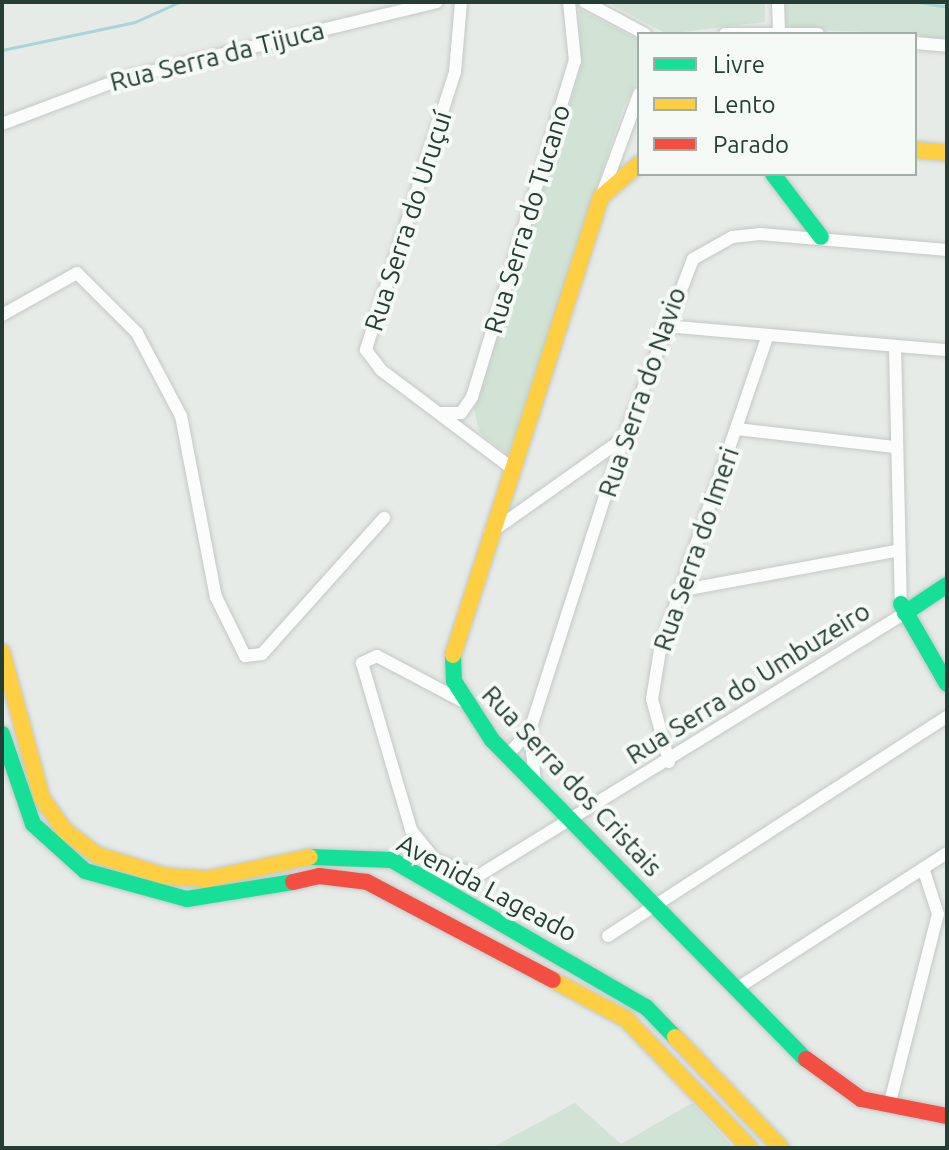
<!DOCTYPE html>
<meta charset="utf-8">
<style>
body{margin:0}
#map{position:relative;width:949px;height:1150px;overflow:hidden;background:#e6ebe8;font-family:Ubuntu,sans-serif}
div>[style]{position:absolute}
.green>*{inset:0;background:#d0e3d4}
.stream>*{height:3px;margin:-1.5px;padding:0 1.5px;transform-origin:1.5px;border-radius:1.5px;background:#a8d5d7}
.roads{filter:drop-shadow(0 0 2px #c3c8c5) drop-shadow(0 0 2px #c3c8c5)}
.street>*{height:12px;margin:-6px;padding:0 6px;transform-origin:6px;border-radius:6px;background:#fbfcfc}
.fast>*{height:16px;margin:-8px;padding:0 8px;transform-origin:8px;border-radius:8px;background:#16e098}
.slow>*{height:16px;margin:-8px;padding:0 8px;transform-origin:8px;border-radius:8px;background:#ffcf43}
.jam>*{height:16px;margin:-8px;padding:0 8px;transform-origin:8px;border-radius:8px;background:#f24e42}
span{translate:-50% -50%;white-space:nowrap;text-align:center;line-height:1.15;-webkit-text-stroke:8px #f5faf7;paint-order:stroke}
.street-label{font-size:26px;color:#243e35}
.frame{position:absolute;inset:0;border:4px solid #243e35;pointer-events:none}
.legend{position:absolute;left:637px;top:32px;width:280px;height:144px;box-sizing:border-box;background:#f5faf7;border:2px solid #a1afa9;margin:0;padding:10px 14px;list-style:none;font-size:24px;color:#243e35}
.legend li{display:flex;align-items:center;gap:16px;height:40px}
.legend b{width:40px;border:2px solid #a1afa9}
</style>
<div id="map">
<div class="green">
<div style="clip-path:polygon(607px 2px,765px 2px,765px 22px,667px 34px)"></div>
<div style="clip-path:polygon(782px 2px,947px 2px,947px 43px,915px 34px,794px 29px,785px 24px)"></div>
<div style="clip-path:polygon(579px 9px,639px 40px,639px 80px,624px 105px,508px 455px,479px 432px,474px 408px,581px 67px)"></div>
<div style="clip-path:polygon(575px 1103px,621px 1144px,692px 1103px,734px 1148px,491px 1148px)"></div>
</div>
<div class="stream">
<div style="left:919px;top:2px;width:28px;rotate:10deg"></div>
<div style="left:2px;top:50px;width:136px;rotate:-11.9deg"></div>
<div style="left:135px;top:22px;width:48px;rotate:-24.4deg"></div>
</div>
<div class="roads">
<div class="street">
<div style="left:461px;top:2px;width:70px;rotate:94.9deg"></div>
<div style="left:455px;top:72px;width:292px;rotate:107.8deg"></div>
<div style="left:366px;top:350px;width:25px;rotate:53deg"></div>
<div style="left:381px;top:370px;width:161px;rotate:36.9deg"></div>
<div style="left:585px;top:2px;width:68px;rotate:28.1deg"></div>
<div style="left:778px;top:2px;width:28px;rotate:88deg"></div>
<div style="left:725px;top:34px;width:93px"></div>
<div style="left:915px;top:43px;width:32px;rotate:5deg"></div>
<div style="left:2px;top:124px;width:127px;rotate:-20.7deg"></div>
<div style="left:121px;top:79px;width:325px;rotate:-13.7deg"></div>
<div style="left:601px;top:197px;width:110px;rotate:-69.7deg"></div>
<div style="left:2px;top:315px;width:86px;rotate:-29.2deg"></div>
<div style="left:77px;top:273px;width:85px;rotate:45deg"></div>
<div style="left:137px;top:333px;width:94px;rotate:62.1deg"></div>
<div style="left:181px;top:416px;width:184px;rotate:79.1deg"></div>
<div style="left:216px;top:597px;width:66px;rotate:63.8deg"></div>
<div style="left:245px;top:656px;width:17px;rotate:-7deg"></div>
<div style="left:262px;top:654px;width:183px;rotate:-48.1deg"></div>
<div style="left:665px;top:326px;width:283px;rotate:4.9deg"></div>
<div style="left:895px;top:346px;width:258px;rotate:88.7deg"></div>
<div style="left:442px;top:413px;width:19px"></div>
<div style="left:461px;top:413px;width:19px;rotate:-55deg"></div>
<div style="left:472px;top:397px;width:351px;rotate:-73deg"></div>
<div style="left:575px;top:61px;width:59px;rotate:-95.8deg"></div>
<div style="left:736px;top:429px;width:160px;rotate:6.5deg"></div>
<div style="left:490px;top:533px;width:164px;rotate:-35.3deg"></div>
<div style="left:683px;top:590px;width:216px;rotate:-10.4deg"></div>
<div style="left:462px;top:701px;width:96px;rotate:-152.1deg"></div>
<div style="left:377px;top:656px;width:17px;rotate:155deg"></div>
<div style="left:362px;top:663px;width:174px;rotate:73.6deg"></div>
<div style="left:411px;top:830px;width:38px;rotate:51deg"></div>
<div style="left:435px;top:860px;width:46px;rotate:20.4deg"></div>
<div style="left:478px;top:876px;width:501px;rotate:-31.63deg"></div>
<div style="left:508px;top:755px;width:33px;rotate:-49deg"></div>
<div style="left:669px;top:762px;width:65px;rotate:-105.1deg"></div>
<div style="left:652px;top:699px;width:50px;rotate:-80.7deg"></div>
<div style="left:660px;top:650px;width:330px;rotate:-71.1deg"></div>
<div style="left:535px;top:782px;width:52px;rotate:-95.5deg"></div>
<div style="left:530px;top:730px;width:307px;rotate:-72.2deg"></div>
<div style="left:624px;top:438px;width:192px;rotate:-68.9deg"></div>
<div style="left:693px;top:259px;width:45px;rotate:-29.4deg"></div>
<div style="left:732px;top:237px;width:28px;rotate:-6deg"></div>
<div style="left:760px;top:234px;width:188px;rotate:4.9deg"></div>
<div style="left:608px;top:936px;width:404px;rotate:-32.9deg"></div>
<div style="left:736px;top:989px;width:251px;rotate:-32.8deg"></div>
<div style="left:889px;top:1106px;width:198px;rotate:-75.7deg"></div>
<div style="left:938px;top:914px;width:48px;rotate:-108.1deg"></div>
</div>
<div class="fast">
<div style="left:773px;top:174px;width:79px;rotate:52.7deg"></div>
<div style="left:901px;top:604px;width:92px;rotate:60.1deg"></div>
<div style="left:905px;top:613px;width:50px;rotate:-33.7deg"></div>
<div style="left:453px;top:655px;width:26px;rotate:88deg"></div>
<div style="left:454px;top:681px;width:70px;rotate:57.2deg"></div>
<div style="left:492px;top:740px;width:448px;rotate:45.5deg"></div>
<div style="left:2px;top:734px;width:95px;rotate:71deg"></div>
<div style="left:33px;top:824px;width:70px;rotate:42.1deg"></div>
<div style="left:85px;top:871px;width:106px;rotate:15.4deg"></div>
<div style="left:187px;top:899px;width:107px;rotate:-9.1deg"></div>
<div style="left:310px;top:857px;width:82px;rotate:2.1deg"></div>
<div style="left:392px;top:860px;width:293px;rotate:30.1deg"></div>
<div style="left:646px;top:1007px;width:42px;rotate:46deg"></div>
</div>
<div class="slow">
<div style="left:915px;top:150px;width:32px;rotate:5deg"></div>
<div style="left:2px;top:652px;width:151px;rotate:74.7deg"></div>
<div style="left:42px;top:798px;width:39px;rotate:55deg"></div>
<div style="left:64px;top:830px;width:41px;rotate:37.1deg"></div>
<div style="left:97px;top:855px;width:71px;rotate:17.2deg"></div>
<div style="left:165px;top:876px;width:42px;rotate:4.1deg"></div>
<div style="left:207px;top:879px;width:105px;rotate:-12.1deg"></div>
<div style="left:453px;top:655px;width:481px;rotate:-72.1deg"></div>
<div style="left:601px;top:197px;width:50px;rotate:-41deg"></div>
<div style="left:553px;top:980px;width:83px;rotate:28.1deg"></div>
<div style="left:626px;top:1019px;width:179px;rotate:46.1deg"></div>
<div style="left:675px;top:1037px;width:153px;rotate:46.3deg"></div>
</div>
<div class="jam">
<div style="left:293px;top:882px;width:27px;rotate:-13deg"></div>
<div style="left:319px;top:876px;width:48px;rotate:7.1deg"></div>
<div style="left:367px;top:882px;width:210px;rotate:27.8deg"></div>
<div style="left:806px;top:1059px;width:68px;rotate:36deg"></div>
<div style="left:861px;top:1099px;width:88px;rotate:11.2deg"></div>
</div>
</div>
<div class="street-label">
<span style="left:217px;top:56px;rotate:-14deg">Rua Serra da Tijuca</span>
<span style="left:527px;top:219px;rotate:-73deg">Rua Serra do Tucano</span>
<span style="left:408px;top:221px;rotate:-72deg">Rua Serra do Uruçuí</span>
<span style="left:642px;top:392px;rotate:-71deg">Rua Serra do Navio</span>
<span style="left:696px;top:549px;rotate:-71deg">Rua Serra do Imeri</span>
<span style="left:748px;top:683px;rotate:-32deg">Rua Serra do Umbuzeiro</span>
<span style="left:572px;top:781px;rotate:47deg">Rua Serra dos Cristais</span>
<span style="left:487px;top:888px;rotate:28deg">Avenida Lageado</span>
</div>
<div class="frame"></div>
<ul class="legend">
<li><b style="height:10px;background:#16e098"></b>Livre</li>
<li><b style="height:10px;background:#ffcf43"></b>Lento</li>
<li><b style="height:10px;background:#f24e42"></b>Parado</li>
</ul>
</div>
